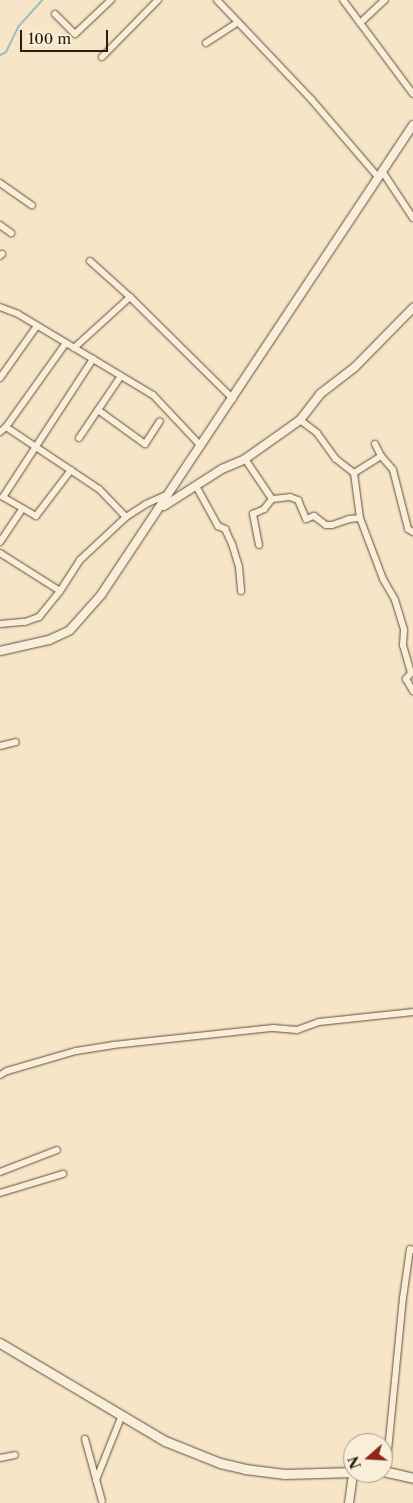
<!DOCTYPE html>
<style>
body{margin:0}
#map{position:relative;width:413px;height:1503px;overflow:hidden;background:#f6e5c6;font-family:"Libre Caslon Text",serif}
div>[style]{position:absolute}
.stream>*{height:2px;margin:-1px;padding:0 1px;transform-origin:1px;border-radius:1px;background:#9ebebb}
.roads{filter:drop-shadow(0 0 1px #5e4f3c) drop-shadow(0 0 1px #5e4f3c)}
.minor>*{height:6px;margin:-3px;padding:0 3px;transform-origin:3px;border-radius:3px;background:#f9eeda}
.tertiary>*{height:8px;margin:-4px;padding:0 4px;transform-origin:4px;border-radius:4px;background:#f9eeda}
.secondary>*{height:9px;margin:-4.5px;padding:0 4.5px;transform-origin:4.5px;border-radius:4.5px;background:#f9eeda}
span{translate:-50% -50%;white-space:nowrap;text-align:center;line-height:1.15;-webkit-text-stroke:4.5px #f9eeda;paint-order:stroke}
.north{position:absolute;left:343px;top:1433px;width:50px;height:50px;box-sizing:border-box;background:#f9eeda;border:1px solid #a79a88;border-radius:50%;rotate:251deg;font-size:14px;font-weight:700;line-height:20px;text-align:center;color:#2c1d0e}
.north::after{content:'';display:block;margin:auto;width:18px;height:22px;background:#8f2418;clip-path:polygon(50% 0,100% 100%,50% 72%,0 100%)}
.scale{position:absolute;left:20px;top:30px;width:88px;height:22px;box-sizing:border-box;border:2px solid #2c1d0e;border-top:0;padding-left:6px;font-size:15px;line-height:18px;white-space:nowrap;color:#2c1d0e;-webkit-text-stroke:4px #f9eeda;paint-order:stroke}
</style>
<div id="map">
<div class="stream">
<div style="left:0;top:55px;width:7px;rotate:-27deg"></div>
<div style="left:6px;top:52px;width:28px;rotate:-64deg"></div>
<div style="left:18px;top:27px;width:36px;rotate:-48deg"></div>
</div>
<div class="roads">
<div class="minor">
<div style="left:217px;top:0;width:137px;rotate:46.5deg"></div>
<div style="left:311px;top:99px;width:103px;rotate:49.3deg"></div>
<div style="left:343px;top:0;width:117px;rotate:53.3deg"></div>
<div style="left:55px;top:14px;width:28px;rotate:45deg"></div>
<div style="left:75px;top:34px;width:50px;rotate:-43.4deg"></div>
<div style="left:360px;top:23px;width:34px;rotate:-43deg"></div>
<div style="left:206px;top:43px;width:38px;rotate:-33deg"></div>
<div style="left:102px;top:57px;width:80px;rotate:-45.5deg"></div>
<div style="left:382px;top:171px;width:56px;rotate:56.6deg"></div>
<div style="left:0;top:183px;width:39px;rotate:35deg"></div>
<div style="left:0;top:225px;width:14px;rotate:36deg"></div>
<div style="left:0;top:256px;width:3px;rotate:-45deg"></div>
<div style="left:90px;top:261px;width:54px;rotate:42deg"></div>
<div style="left:130px;top:297px;width:145px;rotate:44.7deg"></div>
<div style="left:0;top:307px;width:19px;rotate:21deg"></div>
<div style="left:18px;top:314px;width:157px;rotate:31deg"></div>
<div style="left:153px;top:395px;width:70px;rotate:46.7deg"></div>
<div style="left:74px;top:348px;width:76px;rotate:-42.3deg"></div>
<div style="left:0;top:378px;width:64px;rotate:-54.6deg"></div>
<div style="left:98px;top:410px;width:58px;rotate:35.9deg"></div>
<div style="left:145px;top:444px;width:27px;rotate:-57deg"></div>
<div style="left:300px;top:420px;width:21px;rotate:37deg"></div>
<div style="left:317px;top:433px;width:32px;rotate:54deg"></div>
<div style="left:336px;top:459px;width:23px;rotate:38deg"></div>
<div style="left:354px;top:473px;width:45px;rotate:82.4deg"></div>
<div style="left:360px;top:518px;width:65px;rotate:69.3deg"></div>
<div style="left:383px;top:579px;width:24px;rotate:60deg"></div>
<div style="left:395px;top:600px;width:31px;rotate:73deg"></div>
<div style="left:404px;top:630px;width:15px;rotate:94deg"></div>
<div style="left:403px;top:645px;width:29px;rotate:74deg"></div>
<div style="left:411px;top:673px;width:8px;rotate:130deg"></div>
<div style="left:406px;top:679px;width:14px;rotate:60deg"></div>
<div style="left:6px;top:427px;width:112px;rotate:33.7deg"></div>
<div style="left:99px;top:489px;width:39px;rotate:46deg"></div>
<div style="left:0;top:432px;width:8px;rotate:-40deg"></div>
<div style="left:6px;top:427px;width:103px;rotate:-54.5deg"></div>
<div style="left:79px;top:438px;width:75px;rotate:-55.9deg"></div>
<div style="left:375px;top:444px;width:13px;rotate:63deg"></div>
<div style="left:381px;top:456px;width:18px;rotate:49deg"></div>
<div style="left:393px;top:470px;width:61px;rotate:75.7deg"></div>
<div style="left:408px;top:529px;width:6px;rotate:31deg"></div>
<div style="left:245px;top:459px;width:48px;rotate:56deg"></div>
<div style="left:272px;top:499px;width:18px;rotate:-6deg"></div>
<div style="left:290px;top:497px;width:9px;rotate:21deg"></div>
<div style="left:298px;top:500px;width:21px;rotate:67deg"></div>
<div style="left:306px;top:519px;width:9px;rotate:-21deg"></div>
<div style="left:314px;top:516px;width:15px;rotate:37deg"></div>
<div style="left:326px;top:525px;width:6px"></div>
<div style="left:332px;top:525px;width:18px;rotate:-19deg"></div>
<div style="left:349px;top:519px;width:11px;rotate:-5deg"></div>
<div style="left:71px;top:470px;width:58px;rotate:127.3deg"></div>
<div style="left:36px;top:516px;width:38px;rotate:-150deg"></div>
<div style="left:3px;top:497px;width:165px;rotate:-56.9deg"></div>
<div style="left:354px;top:473px;width:32px;rotate:-32deg"></div>
<div style="left:196px;top:486px;width:46px;rotate:61.2deg"></div>
<div style="left:218px;top:526px;width:8px;rotate:23deg"></div>
<div style="left:225px;top:529px;width:17px;rotate:65deg"></div>
<div style="left:232px;top:544px;width:24px;rotate:73deg"></div>
<div style="left:239px;top:567px;width:24px;rotate:85deg"></div>
<div style="left:0;top:542px;width:40px;rotate:-56deg"></div>
<div style="left:259px;top:545px;width:32px;rotate:-101deg"></div>
<div style="left:253px;top:514px;width:12px;rotate:-24deg"></div>
<div style="left:264px;top:509px;width:13px;rotate:-51deg"></div>
<div style="left:0;top:553px;width:71px;rotate:32.3deg"></div>
<div style="left:0;top:624px;width:25px;rotate:-5deg"></div>
<div style="left:25px;top:622px;width:15px;rotate:-20deg"></div>
<div style="left:39px;top:617px;width:33px;rotate:-51deg"></div>
<div style="left:60px;top:591px;width:37px;rotate:-57deg"></div>
<div style="left:80px;top:560px;width:63px;rotate:-43.1deg"></div>
<div style="left:126px;top:517px;width:24px;rotate:-33deg"></div>
<div style="left:146px;top:504px;width:24px;rotate:-24deg"></div>
<div style="left:0;top:746px;width:16px;rotate:-14deg"></div>
<div style="left:0;top:1075px;width:8px;rotate:-30deg"></div>
<div style="left:7px;top:1071px;width:72px;rotate:-16.2deg"></div>
<div style="left:76px;top:1051px;width:37px;rotate:-9deg"></div>
<div style="left:113px;top:1045px;width:161px;rotate:-6.1deg"></div>
<div style="left:273px;top:1028px;width:24px;rotate:5deg"></div>
<div style="left:297px;top:1030px;width:23px;rotate:-20deg"></div>
<div style="left:319px;top:1022px;width:95px;rotate:-6.1deg"></div>
<div style="left:0;top:1172px;width:61px;rotate:-21.1deg"></div>
<div style="left:0;top:1193px;width:66px;rotate:-16.8deg"></div>
<div style="left:85px;top:1439px;width:64px;rotate:74.7deg"></div>
<div style="left:0;top:1458px;width:15px;rotate:-11deg"></div>
<div style="left:386px;top:1471px;width:174px;rotate:-84.4deg"></div>
<div style="left:403px;top:1298px;width:49px;rotate:-81.9deg"></div>
<div style="left:410px;top:1249px;width:3px;rotate:18deg"></div>
<div style="left:96px;top:1480px;width:70px;rotate:-68.2deg"></div>
</div>
<div class="tertiary">
<div style="left:164px;top:506px;width:69px;rotate:-32.5deg"></div>
<div style="left:222px;top:469px;width:25px;rotate:-23deg"></div>
<div style="left:245px;top:459px;width:67px;rotate:-35.3deg"></div>
<div style="left:300px;top:420px;width:33px;rotate:-52deg"></div>
<div style="left:320px;top:394px;width:44px;rotate:-37.6deg"></div>
<div style="left:355px;top:367px;width:83px;rotate:-45.5deg"></div>
<div style="left:0;top:651px;width:50px;rotate:-12.7deg"></div>
<div style="left:49px;top:640px;width:23px;rotate:-25deg"></div>
<div style="left:70px;top:630px;width:47px;rotate:-48.5deg"></div>
<div style="left:101px;top:595px;width:564px;rotate:-56.42deg"></div>
<div style="left:349px;top:1503px;width:30px;rotate:-82deg"></div>
</div>
<div class="secondary">
<div style="left:0;top:1343px;width:192px;rotate:30.7deg"></div>
<div style="left:165px;top:1441px;width:59px;rotate:21.8deg"></div>
<div style="left:220px;top:1463px;width:26px;rotate:13deg"></div>
<div style="left:245px;top:1469px;width:40px;rotate:7.1deg"></div>
<div style="left:285px;top:1474px;width:68px;rotate:-1.7deg"></div>
<div style="left:383px;top:1471px;width:31px;rotate:13deg"></div>
</div>
</div>
<div class="north">N</div>
<div class="scale">100 m</div>
</div>
